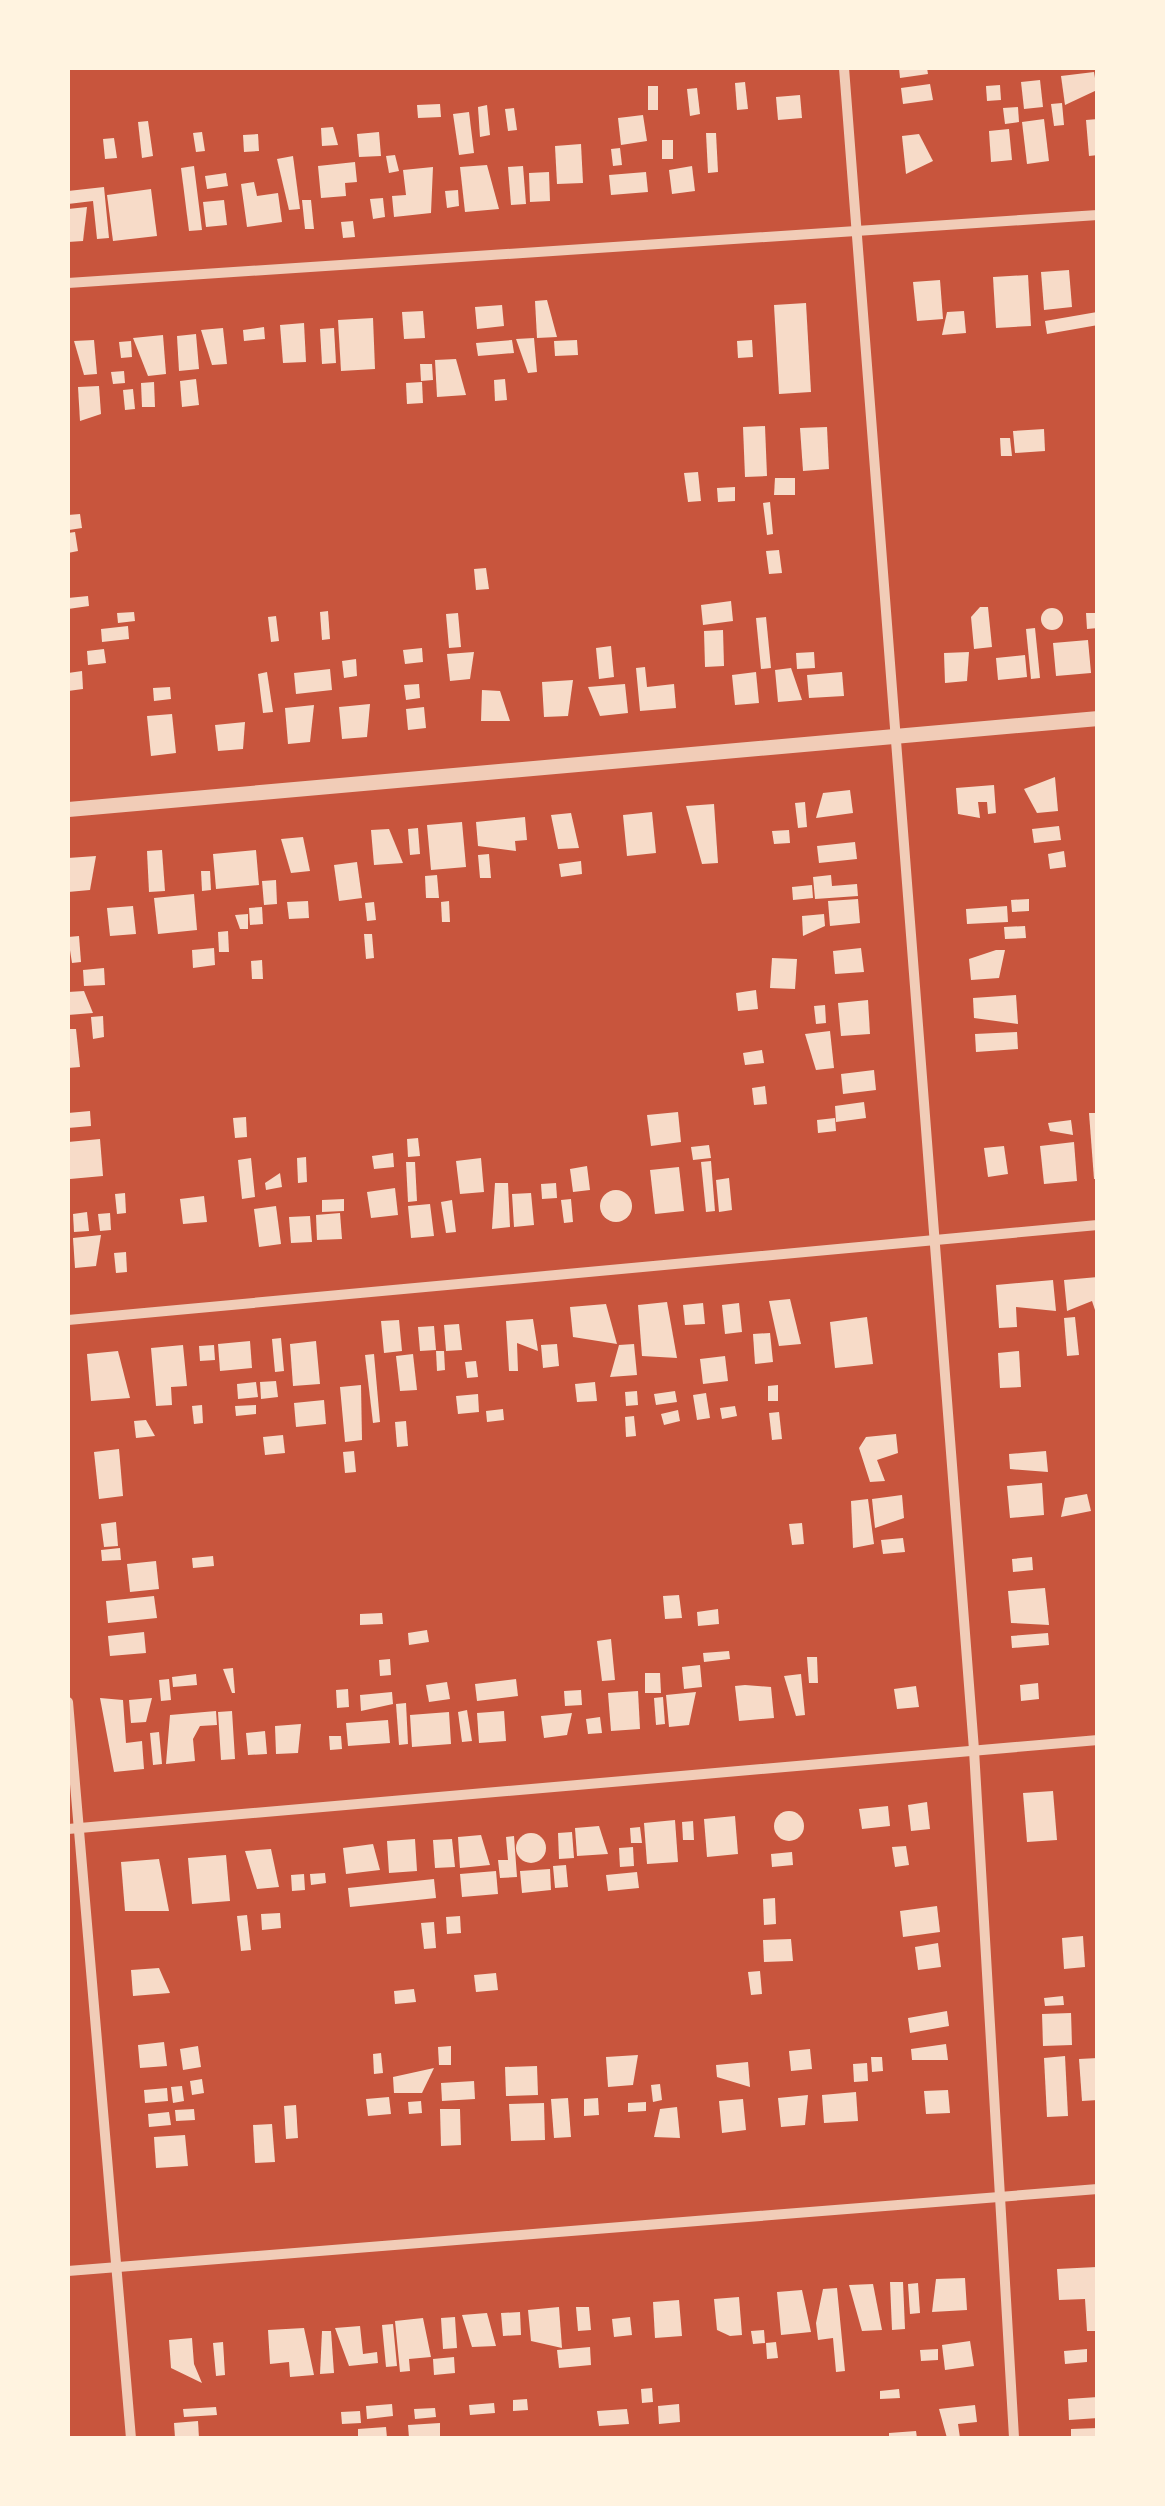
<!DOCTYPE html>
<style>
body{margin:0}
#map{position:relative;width:1165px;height:2506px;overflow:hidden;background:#c8553d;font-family:"Sofia Sans Condensed",sans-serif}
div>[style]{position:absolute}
.building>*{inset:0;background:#f7dbc8}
.round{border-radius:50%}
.minor>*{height:10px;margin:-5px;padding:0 5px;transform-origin:5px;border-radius:5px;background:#f1ccb7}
.tertiary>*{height:15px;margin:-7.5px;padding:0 7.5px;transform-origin:7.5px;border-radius:7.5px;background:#f1ccb7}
span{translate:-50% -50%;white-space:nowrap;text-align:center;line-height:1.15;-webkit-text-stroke:8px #fff3e0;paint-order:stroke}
.frame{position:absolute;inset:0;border:70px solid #fff3e0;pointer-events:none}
</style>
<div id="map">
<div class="building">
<div style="clip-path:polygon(899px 68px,927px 68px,928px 74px,900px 78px)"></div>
<div style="clip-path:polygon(1094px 72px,1097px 90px,1065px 105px,1061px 76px)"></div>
<div style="clip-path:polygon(1040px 80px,1043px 107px,1024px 109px,1021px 82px)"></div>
<div style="clip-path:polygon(745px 82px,748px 109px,737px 110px,735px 83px)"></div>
<div style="clip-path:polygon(930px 84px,933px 100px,903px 104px,901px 88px)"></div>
<div style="clip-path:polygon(1000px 85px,1001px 100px,987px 101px,986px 86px)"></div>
<div style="clip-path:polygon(648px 86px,658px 86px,658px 110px,648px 110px)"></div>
<div style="clip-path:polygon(697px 88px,700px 114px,690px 116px,687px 89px)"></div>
<div style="clip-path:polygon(800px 95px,802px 118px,778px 120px,776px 97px)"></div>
<div style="clip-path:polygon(1062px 103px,1064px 125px,1054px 126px,1051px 104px)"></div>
<div style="clip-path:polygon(440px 104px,441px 117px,418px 118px,417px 105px)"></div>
<div style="clip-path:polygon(487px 105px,490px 135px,480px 137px,478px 107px)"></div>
<div style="clip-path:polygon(1018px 107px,1019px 122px,1005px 124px,1003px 108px)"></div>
<div style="clip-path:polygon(514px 108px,517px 130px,508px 131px,505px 109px)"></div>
<div style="clip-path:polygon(469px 112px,474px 153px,459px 155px,453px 114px)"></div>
<div style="clip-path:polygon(643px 115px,647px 141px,621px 145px,618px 118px)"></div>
<div style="clip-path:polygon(1044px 119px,1049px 161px,1027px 164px,1022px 122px)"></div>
<div style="clip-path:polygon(1098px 119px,1098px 155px,1089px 156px,1086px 120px)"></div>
<div style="clip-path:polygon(148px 121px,153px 156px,142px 158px,138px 122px)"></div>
<div style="clip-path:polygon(333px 127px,338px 145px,322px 146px,321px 128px)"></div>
<div style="clip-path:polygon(1009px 129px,1012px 160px,991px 162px,989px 131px)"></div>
<div style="clip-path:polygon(202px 132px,205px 151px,196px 152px,193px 133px)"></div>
<div style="clip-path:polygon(379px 132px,381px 156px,359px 157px,357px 134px)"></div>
<div style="clip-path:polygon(706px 133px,716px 133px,718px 172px,708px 173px)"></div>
<div style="clip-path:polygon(258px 134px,259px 151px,244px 152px,243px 135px)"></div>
<div style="clip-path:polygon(919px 134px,933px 161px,906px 174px,902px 136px)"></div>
<div style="clip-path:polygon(114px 138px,117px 158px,105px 159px,103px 139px)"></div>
<div style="clip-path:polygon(662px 140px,673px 140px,673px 159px,662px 159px)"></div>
<div style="clip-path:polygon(581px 144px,583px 183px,557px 184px,555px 146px)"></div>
<div style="clip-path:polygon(620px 148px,622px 165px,613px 166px,611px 149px)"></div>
<div style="clip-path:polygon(395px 155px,399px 171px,389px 173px,386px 156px)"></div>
<div style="clip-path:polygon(293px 156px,300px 209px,289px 210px,277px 159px)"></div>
<div style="clip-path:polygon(355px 162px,357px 182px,345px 183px,346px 196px,321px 198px,318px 166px)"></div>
<div style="clip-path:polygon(487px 165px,499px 209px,465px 212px,460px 167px)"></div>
<div style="clip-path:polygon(194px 166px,202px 230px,189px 231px,181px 168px)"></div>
<div style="clip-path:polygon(523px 166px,526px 204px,511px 205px,508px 167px)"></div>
<div style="clip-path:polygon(692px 166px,695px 191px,672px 194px,669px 170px)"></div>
<div style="clip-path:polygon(433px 167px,431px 213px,394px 217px,392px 196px,406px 195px,403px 170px)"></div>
<div style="clip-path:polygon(549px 172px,550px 201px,530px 202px,529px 173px)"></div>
<div style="clip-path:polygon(646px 172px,648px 192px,611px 195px,609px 175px)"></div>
<div style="clip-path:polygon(226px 173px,228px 186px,207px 189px,205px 176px)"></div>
<div style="clip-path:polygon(254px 182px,257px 196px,278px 193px,282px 222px,247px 227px,241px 184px)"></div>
<div style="clip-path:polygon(104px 187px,109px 238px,97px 239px,93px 201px,68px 204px,68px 191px)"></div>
<div style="clip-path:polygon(151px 189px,157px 236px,113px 241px,107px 195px)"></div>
<div style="clip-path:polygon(458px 190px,459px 206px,447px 208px,445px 191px)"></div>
<div style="clip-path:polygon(383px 198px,385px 217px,373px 219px,370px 199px)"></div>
<div style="clip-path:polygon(224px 200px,227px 225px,206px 227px,203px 202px)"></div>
<div style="clip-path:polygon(302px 200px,311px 200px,314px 229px,305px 229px)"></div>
<div style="clip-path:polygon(87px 207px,83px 241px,68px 242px,68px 209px)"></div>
<div style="clip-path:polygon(353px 221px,355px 237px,343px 238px,341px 222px)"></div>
<div style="clip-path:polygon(1069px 270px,1072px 307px,1044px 310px,1041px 272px)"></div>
<div style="clip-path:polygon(1028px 275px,1031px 326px,996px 328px,993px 277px)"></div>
<div style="clip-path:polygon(940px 280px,943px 319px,917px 321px,913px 282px)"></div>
<div style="clip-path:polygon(547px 300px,557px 337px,537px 338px,535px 301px)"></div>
<div style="clip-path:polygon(806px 303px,811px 392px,779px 394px,774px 305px)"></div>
<div style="clip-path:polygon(502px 305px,504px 326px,477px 329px,475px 307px)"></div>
<div style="clip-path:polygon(423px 311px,425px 338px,404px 339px,402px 312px)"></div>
<div style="clip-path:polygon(964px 311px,966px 333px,942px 335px,947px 312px)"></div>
<div style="clip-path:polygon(1097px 312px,1098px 325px,1047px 334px,1045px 321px)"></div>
<div style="clip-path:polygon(373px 318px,375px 369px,341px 371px,338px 320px)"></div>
<div style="clip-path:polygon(304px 323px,306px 362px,283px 363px,280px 325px)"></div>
<div style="clip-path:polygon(264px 327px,265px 339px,244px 341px,243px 330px)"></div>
<div style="clip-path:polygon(223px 328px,227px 364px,212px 365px,201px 330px)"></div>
<div style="clip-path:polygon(334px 328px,336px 363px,322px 364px,320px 329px)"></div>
<div style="clip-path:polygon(196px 334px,199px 369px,179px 371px,177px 336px)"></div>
<div style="clip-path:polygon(163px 335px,166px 374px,148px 376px,133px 338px)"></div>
<div style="clip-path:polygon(534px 338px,537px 372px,528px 373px,516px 339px)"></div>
<div style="clip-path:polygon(94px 340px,97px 374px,84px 375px,74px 341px)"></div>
<div style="clip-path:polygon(512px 340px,514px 353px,478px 356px,476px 343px)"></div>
<div style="clip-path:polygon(577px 340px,578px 355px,555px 356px,554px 341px)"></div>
<div style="clip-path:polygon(752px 340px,753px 357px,738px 358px,737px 341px)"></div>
<div style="clip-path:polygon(131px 341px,132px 357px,121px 358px,119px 342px)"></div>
<div style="clip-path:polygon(456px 359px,466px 395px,437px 397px,435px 360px)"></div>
<div style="clip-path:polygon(420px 364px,432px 364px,433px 380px,421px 381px)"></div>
<div style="clip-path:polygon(124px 371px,125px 383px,113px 384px,111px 372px)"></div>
<div style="clip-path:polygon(196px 379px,199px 405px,182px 407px,180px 381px)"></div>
<div style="clip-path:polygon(505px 379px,507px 400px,495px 401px,494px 380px)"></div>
<div style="clip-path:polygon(154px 382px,155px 407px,142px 407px,141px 383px)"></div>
<div style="clip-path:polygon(422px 382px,423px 403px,407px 404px,406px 383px)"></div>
<div style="clip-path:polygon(99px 386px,101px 414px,80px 421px,78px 387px)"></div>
<div style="clip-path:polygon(133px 389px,135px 409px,125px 410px,123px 390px)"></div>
<div style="clip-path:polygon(765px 426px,767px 476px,745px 477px,743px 427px)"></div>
<div style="clip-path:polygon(827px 427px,829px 469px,803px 471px,800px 428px)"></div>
<div style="clip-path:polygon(1044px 429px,1045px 451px,1015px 453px,1013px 431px)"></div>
<div style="clip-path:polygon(1000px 438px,1010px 438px,1012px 456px,1001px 456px)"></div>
<div style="clip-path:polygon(698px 472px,701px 501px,688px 502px,684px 473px)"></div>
<div style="clip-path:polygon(775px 478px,795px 478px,795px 495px,774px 495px)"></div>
<div style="clip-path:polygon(735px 487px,735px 501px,718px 502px,717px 488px)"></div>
<div style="clip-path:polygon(770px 502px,773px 534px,767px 535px,763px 503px)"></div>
<div style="clip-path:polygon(80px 514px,82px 528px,69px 530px,68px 515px)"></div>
<div style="clip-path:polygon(75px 532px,78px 551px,68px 553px,68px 533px)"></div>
<div style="clip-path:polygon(779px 550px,782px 573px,769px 574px,766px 551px)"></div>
<div style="clip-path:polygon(486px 568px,489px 589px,476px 590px,474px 569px)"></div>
<div style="clip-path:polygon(88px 596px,89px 606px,68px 609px,68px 598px)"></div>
<div style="clip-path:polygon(731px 601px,733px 621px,703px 625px,701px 605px)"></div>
<div style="clip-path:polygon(980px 607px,988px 607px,992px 647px,974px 649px,971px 617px)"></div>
<div class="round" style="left:1041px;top:608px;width:22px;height:22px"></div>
<div style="clip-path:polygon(328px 611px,330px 639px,322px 640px,320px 612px)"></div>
<div style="clip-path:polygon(134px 612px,135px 621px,118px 623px,117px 613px)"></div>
<div style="clip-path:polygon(458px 613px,461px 647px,449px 648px,446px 614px)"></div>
<div style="clip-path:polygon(1086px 613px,1098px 613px,1098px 628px,1087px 629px)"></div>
<div style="clip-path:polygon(276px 616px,279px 641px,271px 642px,268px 617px)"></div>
<div style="clip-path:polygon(766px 617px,771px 668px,761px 669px,756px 618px)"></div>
<div style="clip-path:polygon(128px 626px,129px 639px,102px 642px,101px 629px)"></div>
<div style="clip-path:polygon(1035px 628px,1040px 678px,1031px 679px,1026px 629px)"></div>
<div style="clip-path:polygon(723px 630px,724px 666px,705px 667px,704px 631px)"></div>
<div style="clip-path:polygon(1088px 640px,1091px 673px,1056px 676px,1053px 643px)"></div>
<div style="clip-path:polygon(611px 646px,614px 677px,599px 679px,596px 648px)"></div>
<div style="clip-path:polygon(422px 648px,423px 662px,405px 664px,403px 650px)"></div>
<div style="clip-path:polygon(104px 649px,106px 663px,88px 665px,87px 651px)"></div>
<div style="clip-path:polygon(474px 652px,470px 679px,450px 681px,447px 654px)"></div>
<div style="clip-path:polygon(814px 652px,815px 668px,797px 669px,796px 653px)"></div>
<div style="clip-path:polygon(969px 652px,967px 681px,945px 683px,944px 653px)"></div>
<div style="clip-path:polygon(1025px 655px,1027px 677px,998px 680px,996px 658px)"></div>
<div style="clip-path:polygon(356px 659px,357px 676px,344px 678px,342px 661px)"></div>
<div style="clip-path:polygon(645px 667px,647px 687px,674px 684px,676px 708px,640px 711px,636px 668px)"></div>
<div style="clip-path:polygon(791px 668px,802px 700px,778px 702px,775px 670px)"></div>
<div style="clip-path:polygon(330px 669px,332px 690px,296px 694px,294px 673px)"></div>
<div style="clip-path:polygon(82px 671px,83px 689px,68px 691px,68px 673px)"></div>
<div style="clip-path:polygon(267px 672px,273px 712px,263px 713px,258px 674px)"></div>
<div style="clip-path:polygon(756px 672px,759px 703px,735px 705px,732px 675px)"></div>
<div style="clip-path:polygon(842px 672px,844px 696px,809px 698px,807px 675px)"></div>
<div style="clip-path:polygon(573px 680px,568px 716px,544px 717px,542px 682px)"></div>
<div style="clip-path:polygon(419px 684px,420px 698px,406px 700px,404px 685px)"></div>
<div style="clip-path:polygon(625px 684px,628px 713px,600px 716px,588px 687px)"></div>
<div style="clip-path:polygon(170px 687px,171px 699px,154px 701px,153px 688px)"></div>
<div style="clip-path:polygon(482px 690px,500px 691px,510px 721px,481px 721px)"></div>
<div style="clip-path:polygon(370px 704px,367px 737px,342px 739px,339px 707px)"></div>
<div style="clip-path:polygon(314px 705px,310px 742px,288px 744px,285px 708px)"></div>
<div style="clip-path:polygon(424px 707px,426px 728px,408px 730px,406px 709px)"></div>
<div style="clip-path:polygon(172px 714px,176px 753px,151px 756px,147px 716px)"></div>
<div style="clip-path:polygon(245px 722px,243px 749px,218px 751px,215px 725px)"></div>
<div style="clip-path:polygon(1055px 777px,1058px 811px,1037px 813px,1024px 789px)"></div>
<div style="clip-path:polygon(994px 785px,996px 813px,988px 814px,987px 802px,978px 802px,980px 818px,958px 814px,956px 788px)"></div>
<div style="clip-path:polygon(850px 790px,853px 813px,816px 818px,823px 793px)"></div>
<div style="clip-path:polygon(805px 802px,807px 827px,798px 828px,795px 803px)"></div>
<div style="clip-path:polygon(714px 804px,718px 863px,702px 864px,686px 806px)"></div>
<div style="clip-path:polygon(652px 812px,656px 853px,627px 856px,623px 815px)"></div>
<div style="clip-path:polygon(571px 813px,579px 848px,558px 849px,551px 815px)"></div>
<div style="clip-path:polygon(525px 817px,527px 840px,515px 841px,516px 851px,478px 846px,476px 822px)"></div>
<div style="clip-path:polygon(462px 822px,466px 867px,431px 870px,427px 825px)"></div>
<div style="clip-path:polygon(1059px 826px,1061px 840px,1034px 843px,1032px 829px)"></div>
<div style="clip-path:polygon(418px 828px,420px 854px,410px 855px,408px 829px)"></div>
<div style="clip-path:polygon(389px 829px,403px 863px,374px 865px,371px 830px)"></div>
<div style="clip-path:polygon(789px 830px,790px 843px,774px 844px,772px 831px)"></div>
<div style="clip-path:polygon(303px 837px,310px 871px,291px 873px,281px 839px)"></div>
<div style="clip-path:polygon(855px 842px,857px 859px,819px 863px,817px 846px)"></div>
<div style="clip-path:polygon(162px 850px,165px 891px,149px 892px,147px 851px)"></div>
<div style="clip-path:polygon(256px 850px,259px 885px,216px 889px,213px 854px)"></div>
<div style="clip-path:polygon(1064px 851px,1066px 867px,1050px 869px,1048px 854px)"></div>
<div style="clip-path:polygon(489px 854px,491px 878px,480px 878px,478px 855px)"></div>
<div style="clip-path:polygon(96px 856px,90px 890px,68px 892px,68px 858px)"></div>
<div style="clip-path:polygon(581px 861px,582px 874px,561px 877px,559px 864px)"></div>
<div style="clip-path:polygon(357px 862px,362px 898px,339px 901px,334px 865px)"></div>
<div style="clip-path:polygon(201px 871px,210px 871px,211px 890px,202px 891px)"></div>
<div style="clip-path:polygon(437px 875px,439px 898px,426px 898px,425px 876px)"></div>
<div style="clip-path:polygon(831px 875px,832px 886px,857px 884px,858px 896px,815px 899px,813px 877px)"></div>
<div style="clip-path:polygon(276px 880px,277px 904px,264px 905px,262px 881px)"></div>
<div style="clip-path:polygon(812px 885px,813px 898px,793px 900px,792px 887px)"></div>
<div style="clip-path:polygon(194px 894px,197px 930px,158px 934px,154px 898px)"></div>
<div style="clip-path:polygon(858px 899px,860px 923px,830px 926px,828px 901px)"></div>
<div style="clip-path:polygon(1029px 899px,1029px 911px,1012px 912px,1011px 900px)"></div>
<div style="clip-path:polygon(308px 901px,309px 918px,289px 919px,287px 902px)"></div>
<div style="clip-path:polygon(449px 901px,450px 922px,442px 922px,441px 902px)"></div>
<div style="clip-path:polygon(374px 902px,376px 920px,367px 921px,365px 903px)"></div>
<div style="clip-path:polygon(133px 906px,136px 934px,110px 936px,107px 908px)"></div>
<div style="clip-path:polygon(1007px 906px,1008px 922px,967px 924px,966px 909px)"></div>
<div style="clip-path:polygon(262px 907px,263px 924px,250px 925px,249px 908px)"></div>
<div style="clip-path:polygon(248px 914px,248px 929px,240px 929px,235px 915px)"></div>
<div style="clip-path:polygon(824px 914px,825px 926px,803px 936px,802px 916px)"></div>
<div style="clip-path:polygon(1025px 926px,1026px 938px,1005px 939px,1004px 927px)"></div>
<div style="clip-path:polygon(228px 931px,229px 952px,219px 952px,218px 932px)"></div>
<div style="clip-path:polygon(364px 934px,372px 934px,374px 958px,366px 959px)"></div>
<div style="clip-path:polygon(79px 936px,81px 962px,72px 963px,68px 937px)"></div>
<div style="clip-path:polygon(214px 948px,215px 965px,193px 968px,192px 950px)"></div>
<div style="clip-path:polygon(861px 948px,864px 972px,835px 974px,833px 951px)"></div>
<div style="clip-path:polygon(996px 950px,1005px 950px,999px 978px,971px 980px,969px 959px)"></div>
<div style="clip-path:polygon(772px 958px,797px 959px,795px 989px,770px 988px)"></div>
<div style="clip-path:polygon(262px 960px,263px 979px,252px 979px,251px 961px)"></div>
<div style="clip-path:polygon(104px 968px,105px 985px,84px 986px,83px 970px)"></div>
<div style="clip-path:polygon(756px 990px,758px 1009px,738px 1011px,736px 993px)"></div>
<div style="clip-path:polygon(84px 991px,93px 1013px,68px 1015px,68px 992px)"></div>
<div style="clip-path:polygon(1016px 995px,1018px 1024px,974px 1018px,973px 998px)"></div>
<div style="clip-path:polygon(868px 1000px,870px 1034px,841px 1036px,838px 1003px)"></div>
<div style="clip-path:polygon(825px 1005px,826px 1023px,816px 1024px,814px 1006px)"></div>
<div style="clip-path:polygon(103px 1016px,104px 1037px,93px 1039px,91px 1017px)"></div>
<div style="clip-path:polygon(68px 1029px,76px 1029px,80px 1067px,68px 1068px)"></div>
<div style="clip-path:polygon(830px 1031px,834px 1068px,816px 1070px,805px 1034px)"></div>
<div style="clip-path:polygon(1017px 1032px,1018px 1049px,976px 1052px,975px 1034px)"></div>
<div style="clip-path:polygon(762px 1050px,764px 1063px,745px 1065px,743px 1053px)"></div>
<div style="clip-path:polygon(874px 1070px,876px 1090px,843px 1094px,841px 1074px)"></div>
<div style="clip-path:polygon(765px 1086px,767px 1104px,754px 1105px,752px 1088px)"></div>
<div style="clip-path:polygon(864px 1102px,866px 1118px,836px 1122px,835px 1106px)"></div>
<div style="clip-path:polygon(90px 1111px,91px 1126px,68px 1128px,68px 1113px)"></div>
<div style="clip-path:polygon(678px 1112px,681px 1142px,651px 1146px,647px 1115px)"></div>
<div style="clip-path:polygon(1089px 1113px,1098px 1113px,1098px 1179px,1094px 1179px)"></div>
<div style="clip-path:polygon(246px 1117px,247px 1137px,235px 1138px,233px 1118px)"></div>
<div style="clip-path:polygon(835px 1118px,836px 1131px,818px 1133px,817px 1120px)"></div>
<div style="clip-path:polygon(1071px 1120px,1073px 1135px,1050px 1131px,1048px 1123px)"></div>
<div style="clip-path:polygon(418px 1138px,420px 1156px,408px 1157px,407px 1139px)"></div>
<div style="clip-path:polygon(100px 1139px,103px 1176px,70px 1179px,68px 1142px)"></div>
<div style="clip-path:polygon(1074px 1142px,1077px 1181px,1044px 1184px,1040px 1146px)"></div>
<div style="clip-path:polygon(709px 1145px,711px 1158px,693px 1160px,691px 1147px)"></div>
<div style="clip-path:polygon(1004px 1146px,1008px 1174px,988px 1177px,984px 1148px)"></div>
<div style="clip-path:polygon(393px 1153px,394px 1167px,374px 1169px,372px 1156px)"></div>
<div style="clip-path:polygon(306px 1157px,307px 1182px,298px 1183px,297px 1158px)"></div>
<div style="clip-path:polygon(251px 1158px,255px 1197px,242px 1199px,238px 1160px)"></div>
<div style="clip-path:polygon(481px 1158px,484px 1192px,460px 1194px,456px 1161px)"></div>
<div style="clip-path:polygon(711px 1161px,715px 1211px,706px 1212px,701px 1162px)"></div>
<div style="clip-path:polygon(406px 1162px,415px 1162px,417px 1201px,408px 1202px)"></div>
<div style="clip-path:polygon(587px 1166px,590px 1190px,573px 1192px,570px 1169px)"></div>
<div style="clip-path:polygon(679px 1167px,684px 1211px,655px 1214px,650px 1170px)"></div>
<div style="clip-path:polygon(280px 1173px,282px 1187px,266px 1190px,265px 1183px)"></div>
<div style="clip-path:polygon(729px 1178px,732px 1210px,719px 1212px,716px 1180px)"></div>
<div style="clip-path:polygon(495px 1183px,508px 1183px,510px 1227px,492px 1229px)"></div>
<div style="clip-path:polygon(556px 1183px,557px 1198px,542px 1199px,541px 1184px)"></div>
<div style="clip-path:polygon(395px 1188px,398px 1215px,371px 1218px,367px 1192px)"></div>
<div class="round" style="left:600px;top:1190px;width:32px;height:32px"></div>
<div style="clip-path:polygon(125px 1193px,126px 1213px,117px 1214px,115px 1194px)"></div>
<div style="clip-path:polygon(531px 1193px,534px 1225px,514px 1227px,512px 1194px)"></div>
<div style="clip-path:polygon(204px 1196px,207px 1222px,183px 1224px,180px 1199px)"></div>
<div style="clip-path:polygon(344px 1199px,344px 1211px,322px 1212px,322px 1200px)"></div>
<div style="clip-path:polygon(571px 1199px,573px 1222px,564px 1223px,561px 1200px)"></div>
<div style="clip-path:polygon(452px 1200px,456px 1232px,446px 1233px,441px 1202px)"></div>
<div style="clip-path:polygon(430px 1204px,434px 1236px,411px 1238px,408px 1206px)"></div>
<div style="clip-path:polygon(276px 1206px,281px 1244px,259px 1247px,254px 1209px)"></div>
<div style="clip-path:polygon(87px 1212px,89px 1231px,74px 1232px,73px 1214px)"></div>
<div style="clip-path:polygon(110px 1213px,111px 1230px,100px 1231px,98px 1214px)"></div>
<div style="clip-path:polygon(340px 1213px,342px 1239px,317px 1240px,316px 1215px)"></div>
<div style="clip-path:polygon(310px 1216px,312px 1242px,291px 1243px,289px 1217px)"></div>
<div style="clip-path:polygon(101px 1235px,96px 1266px,75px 1268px,73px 1238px)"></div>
<div style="clip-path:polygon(126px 1252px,127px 1272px,116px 1273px,114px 1253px)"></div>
<div style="clip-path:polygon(1098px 1277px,1098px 1319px,1092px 1301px,1067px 1311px,1064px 1280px)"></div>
<div style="clip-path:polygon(1053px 1280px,1056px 1311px,1016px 1307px,1017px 1327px,999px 1328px,996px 1285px)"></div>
<div style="clip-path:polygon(790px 1299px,801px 1344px,779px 1346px,769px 1301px)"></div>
<div style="clip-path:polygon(667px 1302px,677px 1358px,642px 1356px,638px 1305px)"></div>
<div style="clip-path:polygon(703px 1303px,705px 1324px,685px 1325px,683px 1305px)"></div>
<div style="clip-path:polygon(739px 1303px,742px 1332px,725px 1334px,722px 1305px)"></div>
<div style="clip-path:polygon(606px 1304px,617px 1344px,573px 1337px,570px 1307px)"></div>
<div style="clip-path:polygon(867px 1317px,873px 1364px,835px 1368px,830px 1322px)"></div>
<div style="clip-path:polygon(1075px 1317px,1079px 1355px,1067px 1356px,1064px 1318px)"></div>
<div style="clip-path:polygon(533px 1319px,538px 1351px,517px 1343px,518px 1371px,509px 1371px,506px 1321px)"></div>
<div style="clip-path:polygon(399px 1320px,402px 1351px,384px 1353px,381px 1321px)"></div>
<div style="clip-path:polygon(459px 1324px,462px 1350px,446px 1351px,444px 1325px)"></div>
<div style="clip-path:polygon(434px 1326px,436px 1350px,420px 1351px,418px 1327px)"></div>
<div style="clip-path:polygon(770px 1333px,773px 1362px,755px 1364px,753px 1334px)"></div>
<div style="clip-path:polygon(281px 1338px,284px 1371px,275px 1372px,272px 1339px)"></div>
<div style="clip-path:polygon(250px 1341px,252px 1368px,220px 1371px,218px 1344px)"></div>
<div style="clip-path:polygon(316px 1341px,320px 1384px,293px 1386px,290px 1344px)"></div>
<div style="clip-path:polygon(557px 1344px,559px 1366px,543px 1368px,541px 1345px)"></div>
<div style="clip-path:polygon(634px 1344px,637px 1375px,610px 1377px,619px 1345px)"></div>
<div style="clip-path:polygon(183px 1345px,187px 1386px,171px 1387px,172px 1405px,156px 1406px,151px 1348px)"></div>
<div style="clip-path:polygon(214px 1345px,215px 1360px,200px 1361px,199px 1346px)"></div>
<div style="clip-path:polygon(118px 1351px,130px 1398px,91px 1401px,87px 1354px)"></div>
<div style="clip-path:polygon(436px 1351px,444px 1351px,445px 1370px,437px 1371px)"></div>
<div style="clip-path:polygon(1019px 1351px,1021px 1387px,1000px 1388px,998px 1353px)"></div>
<div style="clip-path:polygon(374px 1354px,380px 1422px,373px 1423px,365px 1355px)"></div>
<div style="clip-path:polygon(413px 1354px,417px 1390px,400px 1391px,396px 1356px)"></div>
<div style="clip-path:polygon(725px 1356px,728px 1381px,703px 1384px,700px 1359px)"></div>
<div style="clip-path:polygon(476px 1361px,478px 1377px,467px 1378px,465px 1362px)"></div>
<div style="clip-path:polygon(276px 1381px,278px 1397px,261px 1399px,260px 1382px)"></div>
<div style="clip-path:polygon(256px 1382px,258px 1397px,238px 1399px,237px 1384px)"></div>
<div style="clip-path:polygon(595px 1382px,597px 1401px,577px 1402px,575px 1384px)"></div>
<div style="clip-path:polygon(361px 1385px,362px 1440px,345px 1442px,340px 1387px)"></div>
<div style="clip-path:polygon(778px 1385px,778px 1401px,768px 1401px,768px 1386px)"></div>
<div style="clip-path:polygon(637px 1391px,638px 1405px,626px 1406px,625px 1392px)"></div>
<div style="clip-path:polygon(675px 1391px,677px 1402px,656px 1405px,654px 1394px)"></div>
<div style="clip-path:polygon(706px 1393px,710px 1418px,697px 1420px,693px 1395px)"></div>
<div style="clip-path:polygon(478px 1394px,479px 1412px,458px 1414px,456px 1396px)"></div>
<div style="clip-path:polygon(324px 1400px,326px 1424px,296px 1427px,294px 1403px)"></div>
<div style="clip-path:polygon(202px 1405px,203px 1423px,194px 1424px,192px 1406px)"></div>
<div style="clip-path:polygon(256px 1405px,256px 1414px,236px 1416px,235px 1406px)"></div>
<div style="clip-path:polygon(735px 1406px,737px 1416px,722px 1419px,720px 1408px)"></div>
<div style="clip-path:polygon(503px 1409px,504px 1420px,487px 1422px,486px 1411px)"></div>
<div style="clip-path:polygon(678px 1410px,680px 1421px,664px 1425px,661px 1414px)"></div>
<div style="clip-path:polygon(779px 1412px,782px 1439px,772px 1440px,769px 1413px)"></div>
<div style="clip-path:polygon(634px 1416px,636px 1436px,626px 1437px,625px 1417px)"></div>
<div style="clip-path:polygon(146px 1420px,155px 1436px,136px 1438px,134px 1421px)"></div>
<div style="clip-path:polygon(406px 1421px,408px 1446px,397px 1447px,395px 1422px)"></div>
<div style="clip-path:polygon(896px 1434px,898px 1453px,877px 1460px,885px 1481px,870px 1482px,859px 1448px,866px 1437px)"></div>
<div style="clip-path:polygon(283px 1435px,285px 1453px,265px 1455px,263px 1437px)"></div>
<div style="clip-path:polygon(119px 1449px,123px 1496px,99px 1499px,94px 1452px)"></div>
<div style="clip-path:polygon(354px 1451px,356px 1472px,345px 1473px,343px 1452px)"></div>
<div style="clip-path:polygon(1046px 1451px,1048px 1472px,1010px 1469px,1009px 1454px)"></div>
<div style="clip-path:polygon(1042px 1483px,1044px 1515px,1010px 1518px,1007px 1486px)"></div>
<div style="clip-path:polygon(1087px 1494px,1091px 1511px,1061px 1517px,1065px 1498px)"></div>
<div style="clip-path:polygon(902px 1495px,904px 1518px,875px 1528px,872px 1499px)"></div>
<div style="clip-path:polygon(868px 1499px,874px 1544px,853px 1548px,851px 1501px)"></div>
<div style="clip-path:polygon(116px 1522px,118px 1546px,104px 1547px,101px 1524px)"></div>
<div style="clip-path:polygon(802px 1523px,804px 1544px,792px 1545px,789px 1524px)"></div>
<div style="clip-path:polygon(903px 1538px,905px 1552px,883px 1554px,881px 1540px)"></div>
<div style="clip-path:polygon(120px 1548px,121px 1560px,102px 1561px,101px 1550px)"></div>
<div style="clip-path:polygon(213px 1556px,214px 1566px,193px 1568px,192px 1558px)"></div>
<div style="clip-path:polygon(1032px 1557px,1033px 1570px,1013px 1572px,1012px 1559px)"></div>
<div style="clip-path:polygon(156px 1561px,159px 1589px,130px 1592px,127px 1564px)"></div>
<div style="clip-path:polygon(1045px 1588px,1049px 1625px,1011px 1623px,1008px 1591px)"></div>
<div style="clip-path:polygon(679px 1595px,682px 1618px,665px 1619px,663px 1596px)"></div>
<div style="clip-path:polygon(154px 1596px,157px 1618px,108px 1623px,106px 1601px)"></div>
<div style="clip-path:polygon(718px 1609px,719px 1624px,698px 1626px,697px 1612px)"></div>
<div style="clip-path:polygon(382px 1613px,383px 1624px,360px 1625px,360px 1614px)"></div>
<div style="clip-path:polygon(427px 1630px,429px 1642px,409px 1645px,408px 1633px)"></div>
<div style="clip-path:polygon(144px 1632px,146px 1653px,110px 1656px,108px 1636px)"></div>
<div style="clip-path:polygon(1048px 1633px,1049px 1645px,1012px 1648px,1011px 1636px)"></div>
<div style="clip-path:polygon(611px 1639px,615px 1680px,602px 1681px,597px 1641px)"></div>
<div style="clip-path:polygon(729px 1651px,730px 1659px,704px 1662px,703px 1653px)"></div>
<div style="clip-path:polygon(807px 1657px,817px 1657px,818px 1683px,809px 1683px)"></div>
<div style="clip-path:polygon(390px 1659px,391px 1675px,380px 1676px,379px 1660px)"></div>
<div style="clip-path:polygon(700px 1665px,702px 1687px,684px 1689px,682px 1667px)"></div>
<div style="clip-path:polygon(233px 1668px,235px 1693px,232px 1693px,223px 1669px)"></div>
<div style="clip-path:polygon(645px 1673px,660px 1673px,661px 1693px,645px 1693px)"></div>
<div style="clip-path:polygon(196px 1674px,197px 1685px,173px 1687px,172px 1677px)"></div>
<div style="clip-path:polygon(801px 1674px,805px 1715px,796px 1716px,784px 1676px)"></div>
<div style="clip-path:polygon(169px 1679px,171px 1700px,161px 1701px,159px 1680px)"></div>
<div style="clip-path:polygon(516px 1679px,518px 1696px,477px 1701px,475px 1684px)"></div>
<div style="clip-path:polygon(447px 1682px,450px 1699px,429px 1702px,426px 1685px)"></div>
<div style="clip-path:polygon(1038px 1683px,1039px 1699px,1021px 1701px,1020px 1685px)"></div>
<div style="clip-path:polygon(745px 1685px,771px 1687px,774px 1718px,739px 1721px,735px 1686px)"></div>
<div style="clip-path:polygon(916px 1686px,919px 1707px,897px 1709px,894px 1689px)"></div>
<div style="clip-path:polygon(348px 1689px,349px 1707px,337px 1708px,336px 1690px)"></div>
<div style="clip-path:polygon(581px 1690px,582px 1705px,565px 1706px,564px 1691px)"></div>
<div style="clip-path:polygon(638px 1691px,640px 1729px,611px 1731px,608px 1693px)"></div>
<div style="clip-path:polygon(392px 1692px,393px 1704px,361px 1711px,360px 1695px)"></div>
<div style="clip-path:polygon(696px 1692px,689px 1725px,669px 1727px,666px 1695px)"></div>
<div style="clip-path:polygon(663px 1697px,665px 1724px,656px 1725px,654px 1698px)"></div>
<div style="clip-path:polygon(100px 1698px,123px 1700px,126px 1743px,142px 1741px,144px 1769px,114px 1772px)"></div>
<div style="clip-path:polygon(152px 1698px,146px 1722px,131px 1723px,129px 1700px)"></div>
<div style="clip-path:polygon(406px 1703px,408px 1744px,399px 1745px,396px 1704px)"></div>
<div style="clip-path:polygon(467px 1710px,472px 1741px,462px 1742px,458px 1712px)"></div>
<div style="clip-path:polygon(216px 1711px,217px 1725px,200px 1726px,193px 1739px,195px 1761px,166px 1764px,170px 1715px)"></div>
<div style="clip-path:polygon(232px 1711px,235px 1759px,221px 1760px,218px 1712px)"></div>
<div style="clip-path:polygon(504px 1711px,506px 1741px,479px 1743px,477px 1713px)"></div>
<div style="clip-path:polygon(449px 1712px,451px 1744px,412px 1747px,410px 1715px)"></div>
<div style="clip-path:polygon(572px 1713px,567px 1735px,544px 1738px,541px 1716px)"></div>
<div style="clip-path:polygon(600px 1717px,602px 1733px,588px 1734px,586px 1719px)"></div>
<div style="clip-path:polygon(388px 1720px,390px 1743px,348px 1746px,346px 1723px)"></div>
<div style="clip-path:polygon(301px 1724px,298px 1753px,276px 1754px,275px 1726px)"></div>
<div style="clip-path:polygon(265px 1731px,267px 1754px,248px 1755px,246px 1733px)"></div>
<div style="clip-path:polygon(159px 1732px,162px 1764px,153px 1765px,150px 1733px)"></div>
<div style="clip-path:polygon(329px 1736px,341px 1736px,342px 1749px,330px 1750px)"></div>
<div style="clip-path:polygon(1053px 1791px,1057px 1840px,1027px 1842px,1023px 1793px)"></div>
<div style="clip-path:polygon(927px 1802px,930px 1829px,911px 1831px,908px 1805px)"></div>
<div style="clip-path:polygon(888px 1806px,890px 1826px,862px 1829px,859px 1809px)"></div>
<div class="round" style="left:774px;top:1811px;width:30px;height:30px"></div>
<div style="clip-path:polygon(735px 1816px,738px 1854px,707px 1857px,704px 1819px)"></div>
<div style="clip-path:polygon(675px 1820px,678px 1862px,647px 1864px,644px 1823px)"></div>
<div style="clip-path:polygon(693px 1821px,694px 1840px,683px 1840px,682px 1822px)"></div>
<div style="clip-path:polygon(599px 1826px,608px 1854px,577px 1856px,575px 1828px)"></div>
<div style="clip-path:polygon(640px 1827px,642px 1843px,631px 1843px,630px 1828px)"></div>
<div style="clip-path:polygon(572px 1832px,574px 1858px,559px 1859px,558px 1833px)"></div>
<div class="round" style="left:516px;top:1833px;width:30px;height:30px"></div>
<div style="clip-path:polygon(481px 1835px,490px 1865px,460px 1868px,458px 1837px)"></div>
<div style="clip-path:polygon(514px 1836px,517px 1877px,500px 1878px,498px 1860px,508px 1860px,506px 1837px)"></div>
<div style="clip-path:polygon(415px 1839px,417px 1871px,389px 1873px,387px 1841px)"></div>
<div style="clip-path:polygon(452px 1839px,455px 1867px,435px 1868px,433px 1840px)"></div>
<div style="clip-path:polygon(373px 1844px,380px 1870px,346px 1874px,343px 1848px)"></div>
<div style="clip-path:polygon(906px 1846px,909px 1865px,895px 1867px,892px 1847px)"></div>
<div style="clip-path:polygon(633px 1847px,634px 1866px,620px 1867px,619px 1848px)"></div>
<div style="clip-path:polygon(271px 1849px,279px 1887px,257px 1889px,245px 1851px)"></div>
<div style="clip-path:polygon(792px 1852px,793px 1865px,772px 1867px,771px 1854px)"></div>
<div style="clip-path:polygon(226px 1855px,230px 1901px,192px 1904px,188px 1858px)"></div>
<div style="clip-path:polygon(159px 1859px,169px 1911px,125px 1911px,121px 1862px)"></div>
<div style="clip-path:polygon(566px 1865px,568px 1887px,555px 1888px,553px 1866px)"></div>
<div style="clip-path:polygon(550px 1869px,551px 1890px,522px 1893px,520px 1871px)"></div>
<div style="clip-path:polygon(496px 1871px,498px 1894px,462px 1897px,460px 1874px)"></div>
<div style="clip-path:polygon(637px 1872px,639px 1888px,608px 1891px,606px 1875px)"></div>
<div style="clip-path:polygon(325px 1873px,326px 1883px,311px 1885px,310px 1874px)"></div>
<div style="clip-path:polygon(304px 1874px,305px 1890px,292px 1891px,291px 1875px)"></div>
<div style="clip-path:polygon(434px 1879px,436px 1898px,350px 1907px,348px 1888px)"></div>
<div style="clip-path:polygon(775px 1898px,776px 1924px,764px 1925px,763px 1899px)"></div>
<div style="clip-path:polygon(937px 1906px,940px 1932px,903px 1937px,900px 1911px)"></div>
<div style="clip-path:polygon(280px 1913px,281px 1928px,262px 1930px,261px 1914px)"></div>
<div style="clip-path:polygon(247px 1915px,251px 1950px,241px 1951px,237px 1916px)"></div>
<div style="clip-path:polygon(460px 1916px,461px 1933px,447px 1934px,446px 1917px)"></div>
<div style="clip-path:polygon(434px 1922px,436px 1948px,424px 1949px,421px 1923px)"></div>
<div style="clip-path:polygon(1083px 1936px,1085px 1967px,1064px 1969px,1062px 1938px)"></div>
<div style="clip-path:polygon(791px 1939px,793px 1961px,764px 1962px,763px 1940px)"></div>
<div style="clip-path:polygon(938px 1943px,941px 1967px,918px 1970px,915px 1947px)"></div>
<div style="clip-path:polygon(159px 1968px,170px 1993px,133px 1996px,131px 1970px)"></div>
<div style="clip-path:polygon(760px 1971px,762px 1994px,751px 1995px,748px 1972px)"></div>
<div style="clip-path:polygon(496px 1973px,498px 1990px,476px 1992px,474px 1975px)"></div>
<div style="clip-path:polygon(414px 1989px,416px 2002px,395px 2004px,394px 1991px)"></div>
<div style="clip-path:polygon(1063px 1996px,1064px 2005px,1045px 2006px,1044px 1998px)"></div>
<div style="clip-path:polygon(947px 2011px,949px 2026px,910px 2033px,908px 2018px)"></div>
<div style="clip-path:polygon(1071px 2013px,1072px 2045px,1043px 2046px,1042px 2014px)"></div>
<div style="clip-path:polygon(164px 2042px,167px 2066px,140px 2068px,138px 2045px)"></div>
<div style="clip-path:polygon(946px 2044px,948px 2060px,912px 2060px,911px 2049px)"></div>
<div style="clip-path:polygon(198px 2046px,201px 2067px,183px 2070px,180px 2049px)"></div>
<div style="clip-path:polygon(451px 2046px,451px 2065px,439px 2065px,438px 2047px)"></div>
<div style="clip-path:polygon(810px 2049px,812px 2069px,791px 2071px,789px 2051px)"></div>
<div style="clip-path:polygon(381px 2053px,383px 2073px,374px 2074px,373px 2054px)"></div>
<div style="clip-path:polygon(638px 2055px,633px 2085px,608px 2087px,606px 2057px)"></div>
<div style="clip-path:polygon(1065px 2056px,1068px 2116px,1047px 2117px,1044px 2058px)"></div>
<div style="clip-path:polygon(871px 2057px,882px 2057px,883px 2071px,872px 2072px)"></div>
<div style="clip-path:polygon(1098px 2058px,1098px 2100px,1082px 2101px,1079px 2059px)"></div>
<div style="clip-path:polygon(748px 2062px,750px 2087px,717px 2077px,716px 2065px)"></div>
<div style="clip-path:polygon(867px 2063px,868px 2081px,854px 2082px,853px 2064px)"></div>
<div style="clip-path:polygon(537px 2066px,538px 2095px,506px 2096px,505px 2067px)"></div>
<div style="clip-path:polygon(434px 2068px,422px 2093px,394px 2093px,393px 2077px)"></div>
<div style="clip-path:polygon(202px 2079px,204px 2093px,192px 2095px,190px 2081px)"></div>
<div style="clip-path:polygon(474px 2081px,475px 2099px,442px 2101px,441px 2083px)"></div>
<div style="clip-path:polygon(660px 2084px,662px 2100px,653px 2102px,651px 2085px)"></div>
<div style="clip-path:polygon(182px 2086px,184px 2101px,173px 2103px,171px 2087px)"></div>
<div style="clip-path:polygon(167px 2088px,168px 2101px,145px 2103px,144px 2090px)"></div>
<div style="clip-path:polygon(948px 2090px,950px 2113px,926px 2114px,924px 2091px)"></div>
<div style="clip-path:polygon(856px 2092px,858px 2121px,824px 2123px,822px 2095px)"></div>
<div style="clip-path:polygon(808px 2095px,805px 2125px,781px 2127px,778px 2098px)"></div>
<div style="clip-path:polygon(389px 2097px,391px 2114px,368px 2116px,366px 2099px)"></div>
<div style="clip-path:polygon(568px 2098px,571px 2137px,554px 2138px,551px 2099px)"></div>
<div style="clip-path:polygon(598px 2098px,599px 2115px,584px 2116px,584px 2099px)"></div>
<div style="clip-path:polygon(743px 2099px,746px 2130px,722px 2133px,719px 2101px)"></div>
<div style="clip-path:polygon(421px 2101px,422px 2113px,409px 2114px,408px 2102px)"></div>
<div style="clip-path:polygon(646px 2102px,646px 2111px,628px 2112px,628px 2103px)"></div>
<div style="clip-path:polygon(544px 2103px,545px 2140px,511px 2141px,509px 2104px)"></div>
<div style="clip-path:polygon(296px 2105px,298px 2138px,286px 2139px,284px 2106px)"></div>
<div style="clip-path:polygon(677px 2107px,680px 2138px,654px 2137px,660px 2109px)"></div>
<div style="clip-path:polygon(194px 2109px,195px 2120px,176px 2121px,175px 2110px)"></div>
<div style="clip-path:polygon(440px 2109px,460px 2109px,461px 2145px,441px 2146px)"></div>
<div style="clip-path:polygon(169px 2112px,171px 2125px,149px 2127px,148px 2114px)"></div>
<div style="clip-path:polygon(272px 2124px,275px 2162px,255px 2163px,253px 2125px)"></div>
<div style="clip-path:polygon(185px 2135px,188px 2166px,156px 2168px,154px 2137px)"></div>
<div style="clip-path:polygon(1097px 2267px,1098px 2331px,1087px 2331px,1085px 2299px,1059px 2300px,1057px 2269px)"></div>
<div style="clip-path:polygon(965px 2278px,967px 2310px,932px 2312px,936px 2279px)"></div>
<div style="clip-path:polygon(890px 2282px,903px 2282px,905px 2329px,892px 2330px)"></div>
<div style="clip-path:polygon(918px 2283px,920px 2313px,910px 2314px,908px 2284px)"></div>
<div style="clip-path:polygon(873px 2284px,882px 2330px,862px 2331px,849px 2285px)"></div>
<div style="clip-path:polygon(837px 2288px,845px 2371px,836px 2372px,833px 2338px,818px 2340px,816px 2323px,823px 2289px)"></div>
<div style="clip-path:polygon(802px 2290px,811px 2332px,781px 2335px,777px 2292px)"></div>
<div style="clip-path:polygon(739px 2297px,742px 2335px,730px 2336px,717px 2330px,714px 2299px)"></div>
<div style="clip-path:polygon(679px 2300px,682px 2336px,655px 2338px,653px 2302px)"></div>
<div style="clip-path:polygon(559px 2307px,562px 2348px,531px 2341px,528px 2310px)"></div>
<div style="clip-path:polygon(576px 2307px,589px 2307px,591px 2330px,578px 2331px)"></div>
<div style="clip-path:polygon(520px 2312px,521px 2335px,503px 2336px,501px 2313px)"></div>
<div style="clip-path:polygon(487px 2313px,496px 2346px,472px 2347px,462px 2315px)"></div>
<div style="clip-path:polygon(455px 2317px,457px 2348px,443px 2349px,441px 2318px)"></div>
<div style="clip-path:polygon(630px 2317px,632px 2335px,614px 2337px,612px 2319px)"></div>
<div style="clip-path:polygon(423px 2318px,431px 2357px,409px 2359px,410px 2371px,400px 2372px,395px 2321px)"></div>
<div style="clip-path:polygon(393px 2324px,397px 2366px,386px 2367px,382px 2325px)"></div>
<div style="clip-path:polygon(360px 2326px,363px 2354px,377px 2352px,378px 2363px,349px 2366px,335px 2328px)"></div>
<div style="clip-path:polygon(304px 2328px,314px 2375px,290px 2377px,289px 2362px,270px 2364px,268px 2330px)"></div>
<div style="clip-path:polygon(764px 2330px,765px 2343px,753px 2344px,751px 2331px)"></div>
<div style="clip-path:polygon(322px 2331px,331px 2331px,334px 2373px,320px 2374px)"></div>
<div style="clip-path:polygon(192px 2338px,194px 2364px,202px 2383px,171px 2368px,169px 2340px)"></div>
<div style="clip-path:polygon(970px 2341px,974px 2366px,945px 2370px,942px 2345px)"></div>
<div style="clip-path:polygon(223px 2342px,225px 2375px,216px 2376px,213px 2343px)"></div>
<div style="clip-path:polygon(776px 2342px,778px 2358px,767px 2359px,766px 2343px)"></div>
<div style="clip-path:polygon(590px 2347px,591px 2365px,559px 2368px,557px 2350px)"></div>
<div style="clip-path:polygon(938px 2349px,938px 2360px,921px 2361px,920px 2350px)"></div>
<div style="clip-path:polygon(1087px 2349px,1087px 2362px,1065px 2364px,1064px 2351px)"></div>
<div style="clip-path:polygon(454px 2357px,455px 2373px,434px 2375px,433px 2359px)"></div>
<div style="clip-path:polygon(652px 2388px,653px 2402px,642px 2403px,641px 2389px)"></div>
<div style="clip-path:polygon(899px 2389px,900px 2398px,880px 2399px,880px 2391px)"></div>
<div style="clip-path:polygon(1098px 2397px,1098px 2418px,1069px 2420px,1068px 2399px)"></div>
<div style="clip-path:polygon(527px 2399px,528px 2410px,513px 2411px,513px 2400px)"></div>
<div style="clip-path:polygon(494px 2403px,495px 2413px,470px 2415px,469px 2405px)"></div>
<div style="clip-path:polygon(392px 2404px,393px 2416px,367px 2419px,366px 2406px)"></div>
<div style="clip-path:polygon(679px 2404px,680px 2422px,659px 2424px,658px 2406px)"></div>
<div style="clip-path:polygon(975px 2405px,977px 2422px,958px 2424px,960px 2438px,947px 2438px,939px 2409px)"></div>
<div style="clip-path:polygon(216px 2407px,217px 2415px,184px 2417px,183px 2409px)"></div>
<div style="clip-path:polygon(435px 2408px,436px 2417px,415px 2419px,414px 2409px)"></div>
<div style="clip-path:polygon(627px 2409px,629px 2424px,599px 2426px,597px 2411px)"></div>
<div style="clip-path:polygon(360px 2411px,361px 2423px,342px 2424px,341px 2412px)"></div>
<div style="clip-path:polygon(198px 2421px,199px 2438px,175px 2438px,174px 2423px)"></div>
<div style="clip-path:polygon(440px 2423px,440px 2436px,409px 2438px,408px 2425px)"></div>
<div style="clip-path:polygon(386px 2427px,387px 2438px,358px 2438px,358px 2429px)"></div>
<div style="clip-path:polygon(1098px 2428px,1098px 2438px,1071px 2438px,1071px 2429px)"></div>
<div style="clip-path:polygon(916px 2431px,917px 2438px,889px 2438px,889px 2433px)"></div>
</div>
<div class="minor">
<div style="left:844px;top:68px;width:1687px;rotate:85.58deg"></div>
<div style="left:974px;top:1750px;width:689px;rotate:86.67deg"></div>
<div style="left:68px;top:283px;width:1032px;rotate:-3.78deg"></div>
<div style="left:68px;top:1320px;width:1034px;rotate:-5.27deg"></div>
<div style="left:68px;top:1702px;width:739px;rotate:85.11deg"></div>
<div style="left:68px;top:1829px;width:1034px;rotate:-4.94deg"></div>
<div style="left:68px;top:2271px;width:1033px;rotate:-4.55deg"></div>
</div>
<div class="tertiary">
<div style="left:68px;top:809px;width:1034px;rotate:-5.05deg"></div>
</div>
<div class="frame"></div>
</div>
